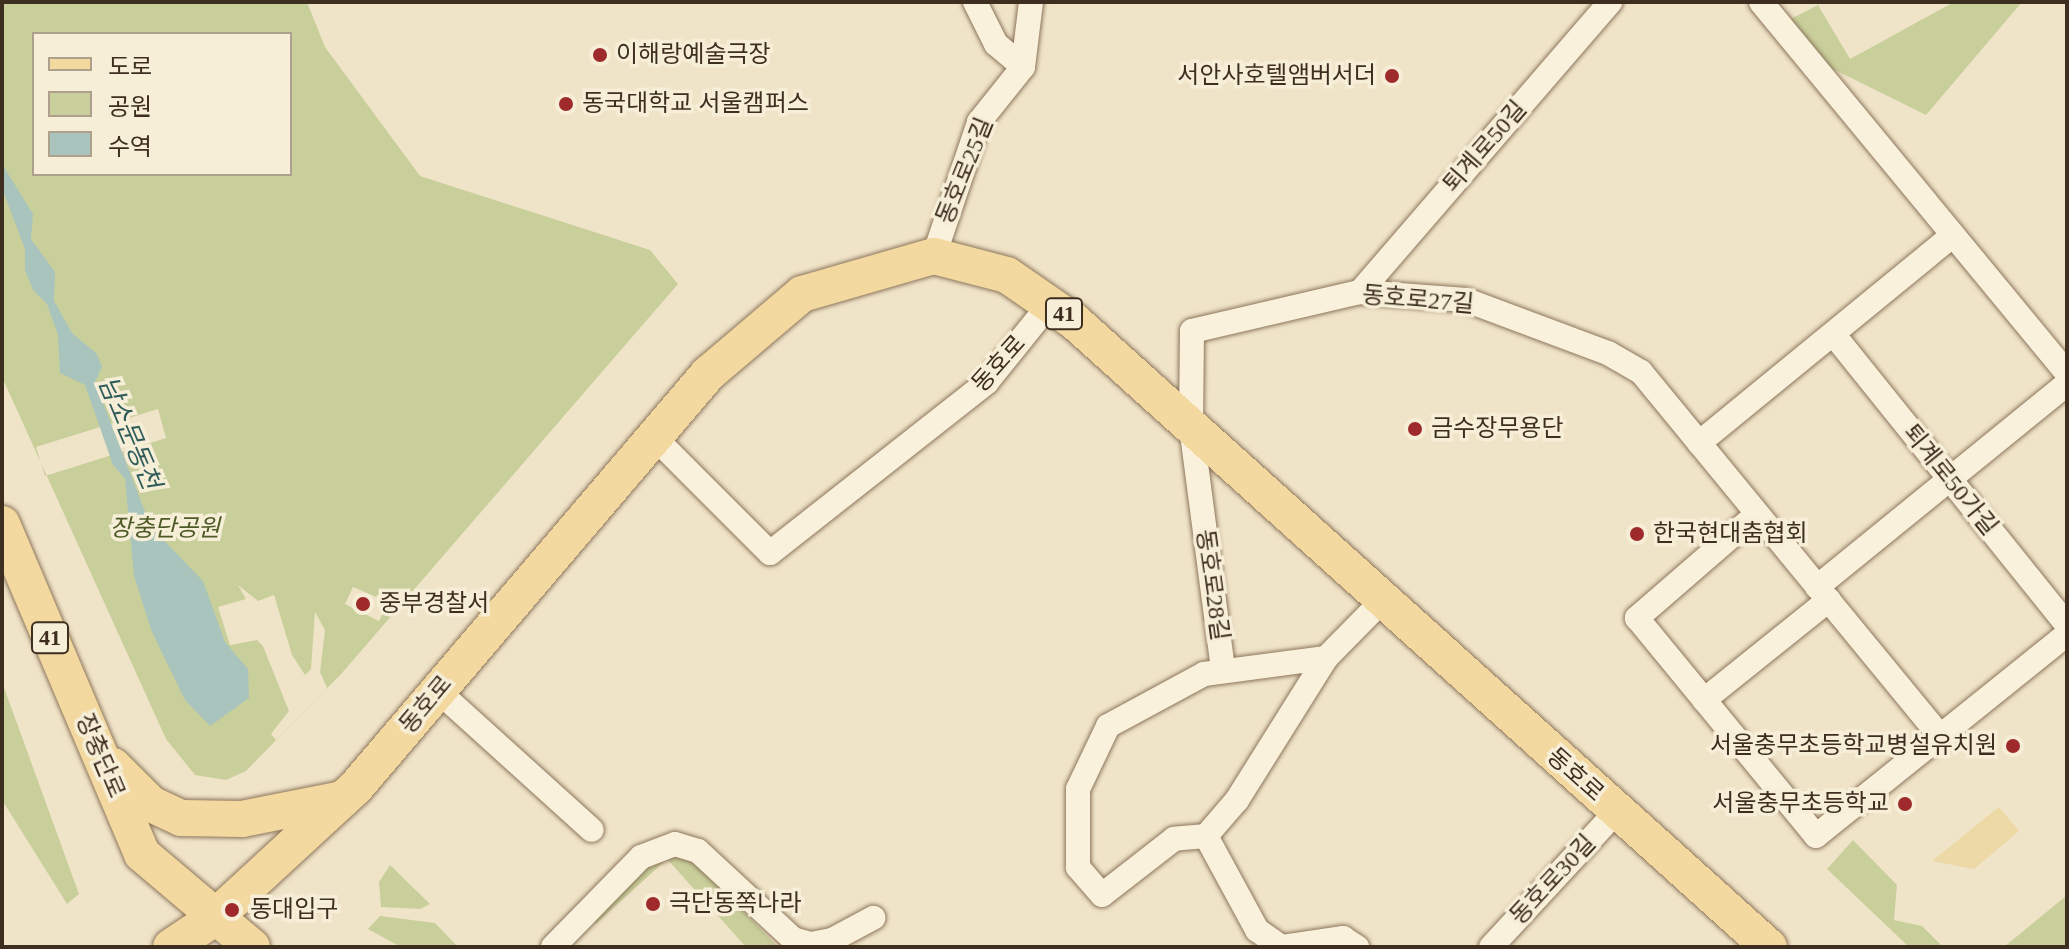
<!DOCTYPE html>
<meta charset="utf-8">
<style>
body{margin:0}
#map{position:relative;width:2069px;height:949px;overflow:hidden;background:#f0e4c8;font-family:"Times New Roman","Noto Sans KR",serif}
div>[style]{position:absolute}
.green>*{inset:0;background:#c9cf9b}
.sand>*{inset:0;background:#ecd9a5}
.water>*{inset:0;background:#a9c4bc}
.roads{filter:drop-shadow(0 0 2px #8d765c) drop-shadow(0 0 2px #8d765c)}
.minor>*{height:24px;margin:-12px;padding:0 12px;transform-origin:12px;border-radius:12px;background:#faf1dc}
.primary>*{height:36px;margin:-18px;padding:0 18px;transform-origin:18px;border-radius:18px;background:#f3d9a0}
.dots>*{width:22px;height:22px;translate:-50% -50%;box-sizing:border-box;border:4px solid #f7eed8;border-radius:50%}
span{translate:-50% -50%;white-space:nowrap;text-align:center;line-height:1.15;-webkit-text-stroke:7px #f7eed8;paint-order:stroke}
.shield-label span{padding:2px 6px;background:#f7eed8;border:2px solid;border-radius:6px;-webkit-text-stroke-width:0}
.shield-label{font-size:22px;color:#3d2e20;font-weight:700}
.poi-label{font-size:24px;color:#3d2e20}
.left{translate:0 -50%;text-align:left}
.right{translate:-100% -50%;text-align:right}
.street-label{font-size:24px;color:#3d2e20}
.park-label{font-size:24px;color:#4d5a26;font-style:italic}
.water-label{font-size:26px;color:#2f5d5a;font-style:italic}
.frame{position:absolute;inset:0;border:4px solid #3d2e20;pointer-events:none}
.legend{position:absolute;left:32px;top:32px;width:260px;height:144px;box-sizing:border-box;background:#f7eed8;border:2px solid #ada18e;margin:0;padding:10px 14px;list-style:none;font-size:24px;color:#3d2e20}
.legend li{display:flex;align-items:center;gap:16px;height:40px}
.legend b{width:40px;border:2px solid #ada18e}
</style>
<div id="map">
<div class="green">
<div style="clip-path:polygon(evenodd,2px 2px,307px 2px,325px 47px,420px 176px,650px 250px,678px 284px,342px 673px,246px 771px,226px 780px,195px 775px,166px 739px,2px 377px,2px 2px,34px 34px,290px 34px,290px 174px,34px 174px,34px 34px,2px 2px,158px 409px,166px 438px,45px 476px,36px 447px,158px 409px,2px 2px,238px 585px,258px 601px,274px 595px,292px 655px,305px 675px,311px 669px,315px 612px,325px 630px,320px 672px,327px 688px,276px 740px,271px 734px,289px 711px,263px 646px,257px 640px,230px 645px,218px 607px,246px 599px,238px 585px,2px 2px,353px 587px,388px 602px,379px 621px,345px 604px,353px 587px)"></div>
<div style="clip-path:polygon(1954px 2px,2022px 2px,1926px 115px,1827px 66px,1783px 23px,1818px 5px,1850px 59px)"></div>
<div style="clip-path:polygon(2px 682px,79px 894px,67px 904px,2px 800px)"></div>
<div style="clip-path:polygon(1853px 840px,1897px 885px,1894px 920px,1922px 926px,1943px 947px,1909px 947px,1827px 869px)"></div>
<div style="clip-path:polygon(681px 855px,701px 868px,778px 947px,746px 947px,667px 859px,596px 924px,589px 917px,648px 858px)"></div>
<div style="clip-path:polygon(390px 865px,430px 904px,420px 909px,381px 907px,379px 882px)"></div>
<div style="clip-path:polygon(2067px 895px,2067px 947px,2004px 947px)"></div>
<div style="clip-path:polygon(380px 916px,435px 923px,458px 947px,401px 947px,368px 929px)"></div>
</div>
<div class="sand">
<div style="clip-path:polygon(1999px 807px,2019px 831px,1974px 869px,1932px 861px)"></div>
</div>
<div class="water">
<div style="clip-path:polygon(2px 164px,33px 214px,31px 239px,55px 272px,54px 301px,72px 333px,97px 354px,102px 367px,95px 382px,151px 527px,203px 581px,225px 642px,248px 669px,249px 698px,210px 726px,185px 700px,152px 632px,134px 576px,125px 479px,113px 465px,85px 385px,60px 373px,58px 335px,47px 304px,33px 290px,25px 270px,25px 249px,2px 188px)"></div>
</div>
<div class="roads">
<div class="minor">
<div style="left:975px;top:2px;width:47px;rotate:63.4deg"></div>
<div style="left:996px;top:44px;width:35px;rotate:40deg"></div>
<div style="left:1761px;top:2px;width:481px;rotate:50.5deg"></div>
<div style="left:934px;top:256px;width:141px;rotate:-71.4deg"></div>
<div style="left:979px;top:122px;width:70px;rotate:-51.3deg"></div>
<div style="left:1023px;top:67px;width:65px;rotate:-83deg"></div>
<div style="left:1360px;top:292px;width:383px;rotate:-49.2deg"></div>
<div style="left:1834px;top:335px;width:372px;rotate:51.2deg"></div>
<div style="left:654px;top:437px;width:164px;rotate:45deg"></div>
<div style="left:770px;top:553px;width:276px;rotate:-38.2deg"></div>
<div style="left:987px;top:382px;width:99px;rotate:-51.2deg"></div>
<div style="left:1699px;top:443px;width:328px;rotate:-39.3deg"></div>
<div style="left:1757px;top:514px;width:159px;rotate:139.1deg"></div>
<div style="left:1637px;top:618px;width:282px;rotate:50.6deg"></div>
<div style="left:1816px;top:836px;width:322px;rotate:-38.8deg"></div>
<div style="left:1817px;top:587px;width:322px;rotate:-39.1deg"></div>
<div style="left:1223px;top:669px;width:245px;rotate:-97.5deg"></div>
<div style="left:1191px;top:426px;width:95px;rotate:-89.4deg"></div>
<div style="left:1192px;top:331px;width:172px;rotate:-13.1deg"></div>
<div style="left:1360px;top:292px;width:106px;rotate:4.3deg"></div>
<div style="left:1466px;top:300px;width:152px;rotate:20.5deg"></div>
<div style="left:1608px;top:353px;width:38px;rotate:30deg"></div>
<div style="left:1641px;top:372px;width:471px;rotate:50.6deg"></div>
<div style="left:438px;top:691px;width:207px;rotate:42.1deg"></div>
<div style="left:1704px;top:700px;width:160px;rotate:-38.7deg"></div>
<div style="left:1206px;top:836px;width:32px;rotate:175deg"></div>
<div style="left:1174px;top:839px;width:91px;rotate:142.1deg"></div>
<div style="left:1102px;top:895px;width:37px;rotate:-131deg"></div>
<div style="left:1078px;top:867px;width:78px;rotate:-90deg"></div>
<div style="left:1078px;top:789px;width:70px;rotate:-64.5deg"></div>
<div style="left:1108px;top:726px;width:109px;rotate:-28.4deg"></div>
<div style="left:1204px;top:674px;width:123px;rotate:-7.5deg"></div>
<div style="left:1206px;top:836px;width:48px;rotate:-49.3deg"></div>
<div style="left:1237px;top:800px;width:168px;rotate:-57.9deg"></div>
<div style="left:1326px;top:658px;width:80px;rotate:-45.5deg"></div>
<div style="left:1206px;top:836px;width:107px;rotate:61.5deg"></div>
<div style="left:1257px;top:930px;width:29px;rotate:35deg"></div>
<div style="left:1281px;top:947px;width:63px;rotate:-8.3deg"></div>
<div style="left:1343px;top:938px;width:17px;rotate:33deg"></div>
<div style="left:553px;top:947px;width:126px;rotate:-45.6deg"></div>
<div style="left:641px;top:857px;width:36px;rotate:-21deg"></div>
<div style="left:675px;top:844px;width:24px;rotate:17deg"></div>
<div style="left:698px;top:851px;width:129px;rotate:42.8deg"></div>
<div style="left:793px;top:939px;width:19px;rotate:16deg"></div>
<div style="left:811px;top:944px;width:21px;rotate:-11deg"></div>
<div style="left:832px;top:940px;width:47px;rotate:-28.2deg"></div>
<div style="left:1491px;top:947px;width:184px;rotate:-47.2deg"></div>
</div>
<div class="primary">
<div style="left:2px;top:524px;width:358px;rotate:67deg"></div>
<div style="left:142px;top:854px;width:144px;rotate:40.2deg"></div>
<div style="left:113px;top:766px;width:54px;rotate:45deg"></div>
<div style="left:151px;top:804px;width:33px;rotate:25deg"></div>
<div style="left:181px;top:818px;width:61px;rotate:0.9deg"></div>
<div style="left:242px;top:819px;width:103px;rotate:-11.2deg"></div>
<div style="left:171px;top:947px;width:50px;rotate:-33.7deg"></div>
<div style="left:213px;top:919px;width:195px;rotate:-42.7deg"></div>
<div style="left:356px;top:787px;width:543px;rotate:-49.56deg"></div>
<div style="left:708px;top:374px;width:123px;rotate:-40.4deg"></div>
<div style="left:802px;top:294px;width:137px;rotate:-16.1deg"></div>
<div style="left:934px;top:256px;width:75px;rotate:14.6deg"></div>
<div style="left:1007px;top:275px;width:83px;rotate:34.7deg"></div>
<div style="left:1075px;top:322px;width:934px;rotate:42.01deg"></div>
</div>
</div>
<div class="dots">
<div style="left:600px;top:55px;background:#9e2a2b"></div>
<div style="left:1392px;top:76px;background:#9e2a2b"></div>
<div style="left:566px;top:104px;background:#9e2a2b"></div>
<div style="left:1415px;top:429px;background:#9e2a2b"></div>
<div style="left:1637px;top:534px;background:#9e2a2b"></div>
<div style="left:363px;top:604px;background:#9e2a2b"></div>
<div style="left:2013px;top:746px;background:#9e2a2b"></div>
<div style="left:1905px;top:804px;background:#9e2a2b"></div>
<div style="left:653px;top:904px;background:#9e2a2b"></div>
<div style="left:232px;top:910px;background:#9e2a2b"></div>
</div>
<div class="shield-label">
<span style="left:1064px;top:314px">41</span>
<span style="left:50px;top:638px">41</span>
</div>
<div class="poi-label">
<span class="left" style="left:616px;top:55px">이해랑예술극장</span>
<span class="right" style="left:1376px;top:76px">서안사호텔앰버서더</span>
<span class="left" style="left:582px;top:104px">동국대학교 서울캠퍼스</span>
<span class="left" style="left:1431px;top:429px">금수장무용단</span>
<span class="left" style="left:1653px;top:534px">한국현대춤협회</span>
<span class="left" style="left:379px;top:604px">중부경찰서</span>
<span class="right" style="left:1997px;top:746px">서울충무초등학교병설유치원</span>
<span class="right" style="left:1889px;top:804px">서울충무초등학교</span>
<span class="left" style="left:669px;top:904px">극단동쪽나라</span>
<span class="left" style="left:250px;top:910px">동대입구</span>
</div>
<div class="street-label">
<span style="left:1485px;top:147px;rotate:-49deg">퇴계로50길</span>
<span style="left:965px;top:171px;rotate:-68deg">동호로25길</span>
<span style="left:1418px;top:300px;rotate:5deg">동호로27길</span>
<span style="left:999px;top:364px;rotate:-48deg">동호로</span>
<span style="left:1950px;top:480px;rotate:51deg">퇴계로50가길</span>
<span style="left:1212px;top:585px;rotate:82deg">동호로28길</span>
<span style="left:426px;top:705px;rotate:-50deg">동호로</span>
<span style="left:100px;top:756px;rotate:67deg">장충단로</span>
<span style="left:1575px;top:775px;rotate:42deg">동호로</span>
<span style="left:1553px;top:880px;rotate:-47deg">동호로30길</span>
</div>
<div class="park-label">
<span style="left:165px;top:529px">장충단공원</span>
</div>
<div class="water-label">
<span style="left:129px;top:433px;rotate:67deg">남소문동천</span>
</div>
<div class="frame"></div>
<ul class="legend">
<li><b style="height:10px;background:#f3d9a0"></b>도로</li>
<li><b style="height:22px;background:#c9cf9b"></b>공원</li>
<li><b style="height:22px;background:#a9c4bc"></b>수역</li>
</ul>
</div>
